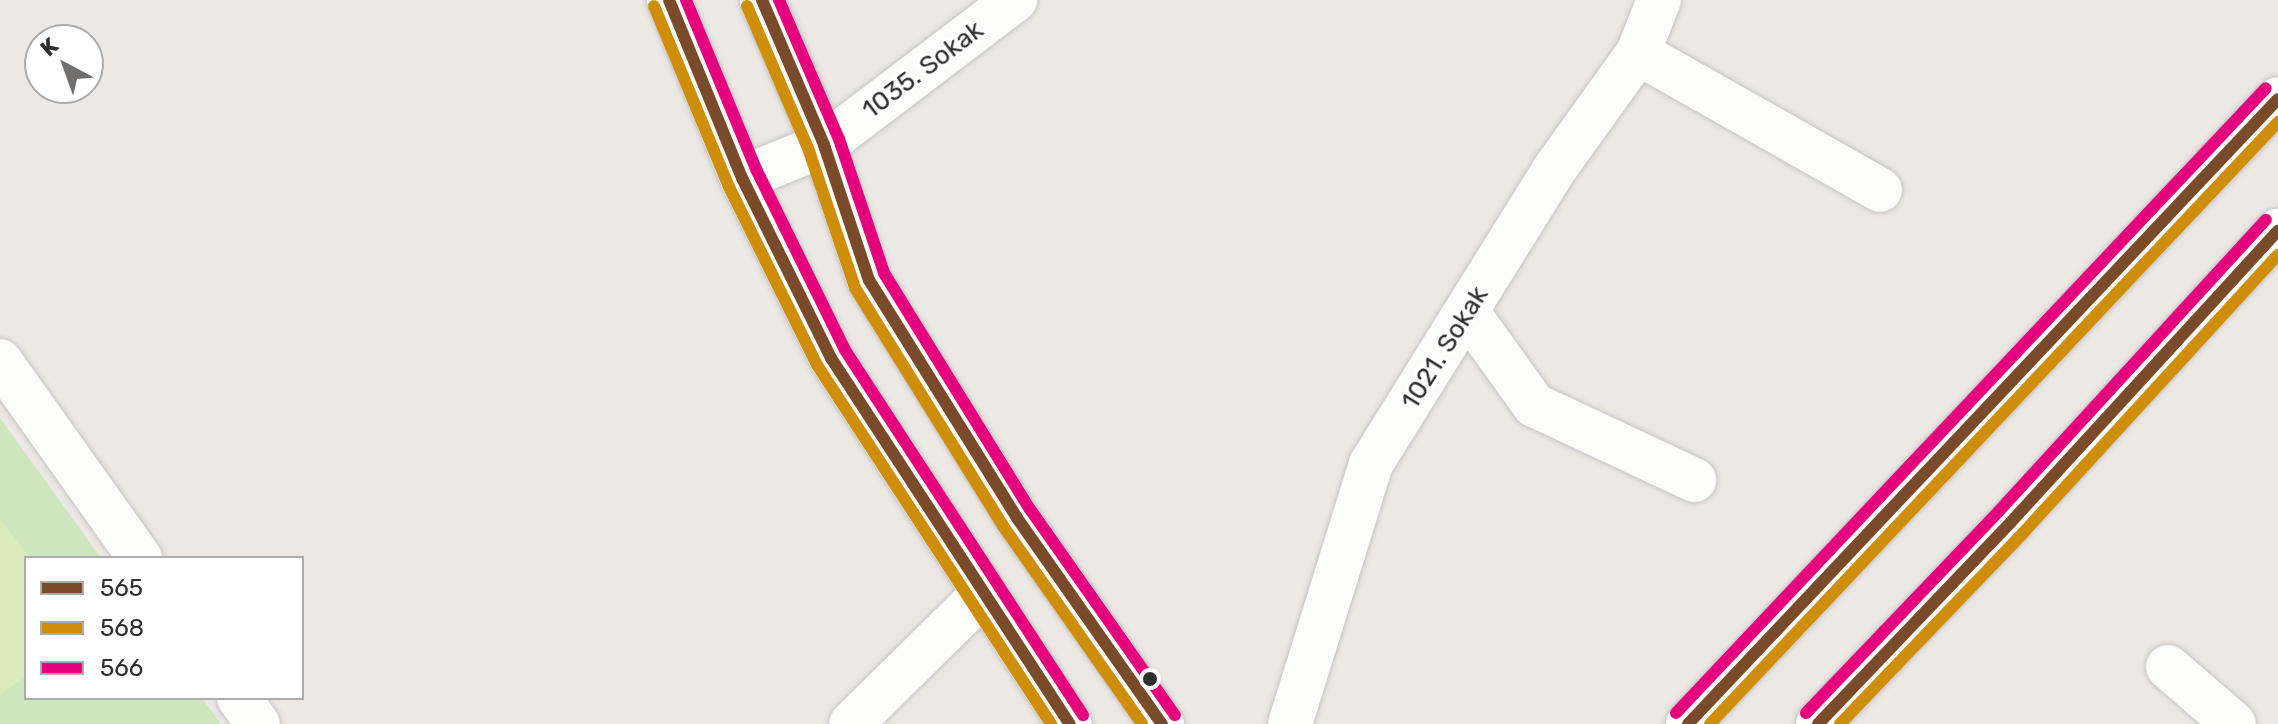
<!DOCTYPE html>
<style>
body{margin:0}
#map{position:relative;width:2278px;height:724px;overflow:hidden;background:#ece8e4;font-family:Rubik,sans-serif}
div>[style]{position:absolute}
.green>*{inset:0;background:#cee6be}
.pitch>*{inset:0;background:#d9eabb}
.roads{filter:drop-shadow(0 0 2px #c5c4c5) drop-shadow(0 0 2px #c5c4c5)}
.street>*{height:44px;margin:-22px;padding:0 22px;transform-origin:22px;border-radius:22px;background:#fcfcfb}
.secondary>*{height:44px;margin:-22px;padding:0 22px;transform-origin:22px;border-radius:22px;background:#fcfcfb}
.bus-1>*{height:12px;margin:-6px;padding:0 6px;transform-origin:6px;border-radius:6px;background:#7a4b2a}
.bus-2>*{height:12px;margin:-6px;padding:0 6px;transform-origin:6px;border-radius:6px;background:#cf8e09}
.bus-3>*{height:12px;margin:-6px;padding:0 6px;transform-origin:6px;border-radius:6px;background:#e5007d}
.dots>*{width:22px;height:22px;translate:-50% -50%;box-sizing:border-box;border:4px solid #fff;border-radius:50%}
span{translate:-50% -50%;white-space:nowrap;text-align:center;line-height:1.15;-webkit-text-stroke:6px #fff;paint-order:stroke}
.street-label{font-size:26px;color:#2e2e2e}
.legend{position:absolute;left:24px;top:556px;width:280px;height:144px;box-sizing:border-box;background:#fff;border:2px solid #ababab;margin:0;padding:10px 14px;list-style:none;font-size:24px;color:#2e2e2e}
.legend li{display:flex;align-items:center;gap:16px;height:40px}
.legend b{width:40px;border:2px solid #ababab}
.north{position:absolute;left:24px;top:24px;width:80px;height:80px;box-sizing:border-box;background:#fff;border:2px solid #ababab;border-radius:50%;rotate:319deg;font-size:22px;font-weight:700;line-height:32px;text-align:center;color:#2e2e2e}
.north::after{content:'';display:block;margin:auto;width:28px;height:36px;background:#706f6e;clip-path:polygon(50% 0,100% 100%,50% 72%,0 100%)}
</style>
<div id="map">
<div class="green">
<div style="clip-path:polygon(0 418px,101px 558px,26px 558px,26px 698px,202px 698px,221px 724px,0 724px)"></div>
</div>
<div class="pitch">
<div style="clip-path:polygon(0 518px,30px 558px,26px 558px,26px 676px,0 695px)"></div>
</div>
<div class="roads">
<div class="street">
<div style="left:1638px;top:53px;width:278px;rotate:29.5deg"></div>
<div style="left:742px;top:178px;width:88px;rotate:-21.9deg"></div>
<div style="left:824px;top:145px;width:240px;rotate:-37.2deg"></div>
<div style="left:1468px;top:313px;width:113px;rotate:54.3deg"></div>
<div style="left:1534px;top:405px;width:177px;rotate:25.1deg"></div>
<div style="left:0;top:361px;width:242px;rotate:54.6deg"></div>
<div style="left:2168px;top:667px;width:87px;rotate:40.8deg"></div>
<div style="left:239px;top:698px;width:32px;rotate:54deg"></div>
<div style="left:851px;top:724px;width:185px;rotate:-44.6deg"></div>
<div style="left:1290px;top:724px;width:272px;rotate:-72.7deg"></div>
<div style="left:1371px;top:464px;width:350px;rotate:-58.1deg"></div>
<div style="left:1556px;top:167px;width:140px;rotate:-54.3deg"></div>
<div style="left:1638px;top:53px;width:57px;rotate:-68.4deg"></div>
</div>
<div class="secondary">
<div style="left:669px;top:0;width:192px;rotate:67.7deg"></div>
<div style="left:742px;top:178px;width:201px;rotate:63.7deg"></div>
<div style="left:831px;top:358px;width:437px;rotate:56.9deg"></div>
<div style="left:762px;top:0;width:158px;rotate:66.8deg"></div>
<div style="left:824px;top:145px;width:142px;rotate:71.6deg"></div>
<div style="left:869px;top:280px;width:280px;rotate:58.1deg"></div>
<div style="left:1017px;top:518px;width:252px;rotate:54.9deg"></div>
<div style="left:1688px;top:724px;width:859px;rotate:-46.65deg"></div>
<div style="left:1818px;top:724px;width:279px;rotate:-46.3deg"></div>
<div style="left:2011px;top:522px;width:395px;rotate:-47.5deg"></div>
</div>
</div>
<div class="bus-1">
<div style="left:669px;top:0;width:192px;rotate:67.7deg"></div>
<div style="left:742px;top:178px;width:201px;rotate:63.7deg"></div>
<div style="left:831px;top:358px;width:437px;rotate:56.9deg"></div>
<div style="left:762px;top:0;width:158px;rotate:66.8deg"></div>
<div style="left:824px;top:145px;width:142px;rotate:71.6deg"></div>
<div style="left:869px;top:280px;width:280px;rotate:58.1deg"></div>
<div style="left:1017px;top:518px;width:252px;rotate:54.9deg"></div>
<div style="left:1688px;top:724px;width:859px;rotate:-46.65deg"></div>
<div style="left:1818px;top:724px;width:279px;rotate:-46.3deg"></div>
<div style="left:2011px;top:522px;width:395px;rotate:-47.5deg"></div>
</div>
<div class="bus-2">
<div style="left:654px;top:6px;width:194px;rotate:67.5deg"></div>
<div style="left:728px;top:185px;width:201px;rotate:63.7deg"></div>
<div style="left:817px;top:365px;width:429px;rotate:56.9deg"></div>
<div style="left:747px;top:6px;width:158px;rotate:66.8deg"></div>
<div style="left:809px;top:151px;width:145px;rotate:71.4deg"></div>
<div style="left:855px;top:288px;width:280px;rotate:58.1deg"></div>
<div style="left:1003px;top:526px;width:242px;rotate:54.9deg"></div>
<div style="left:1710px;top:724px;width:828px;rotate:-46.66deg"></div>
<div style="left:1840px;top:724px;width:265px;rotate:-46.2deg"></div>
<div style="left:2023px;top:533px;width:377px;rotate:-47.5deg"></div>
</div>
<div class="bus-3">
<div style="left:686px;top:0;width:185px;rotate:67.5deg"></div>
<div style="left:757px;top:171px;width:199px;rotate:63.8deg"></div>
<div style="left:845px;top:350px;width:436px;rotate:56.9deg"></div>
<div style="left:779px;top:0;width:151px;rotate:66.7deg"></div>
<div style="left:839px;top:139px;width:141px;rotate:71.4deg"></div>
<div style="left:884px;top:273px;width:278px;rotate:58.3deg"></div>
<div style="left:1030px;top:509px;width:252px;rotate:54.9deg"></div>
<div style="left:1676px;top:713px;width:859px;rotate:-46.65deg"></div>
<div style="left:1806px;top:713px;width:279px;rotate:-46.3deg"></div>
<div style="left:1999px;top:511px;width:395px;rotate:-47.5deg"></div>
</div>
<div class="dots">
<div style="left:1150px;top:679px;background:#2e2e2e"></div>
</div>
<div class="street-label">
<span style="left:923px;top:70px;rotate:-37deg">1035. Sokak</span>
<span style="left:1445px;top:348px;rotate:-58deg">1021. Sokak</span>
</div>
<ul class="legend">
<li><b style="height:10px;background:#7a4b2a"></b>565</li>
<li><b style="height:10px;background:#cf8e09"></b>568</li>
<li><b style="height:10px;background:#e5007d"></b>566</li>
</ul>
<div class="north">K</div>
</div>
